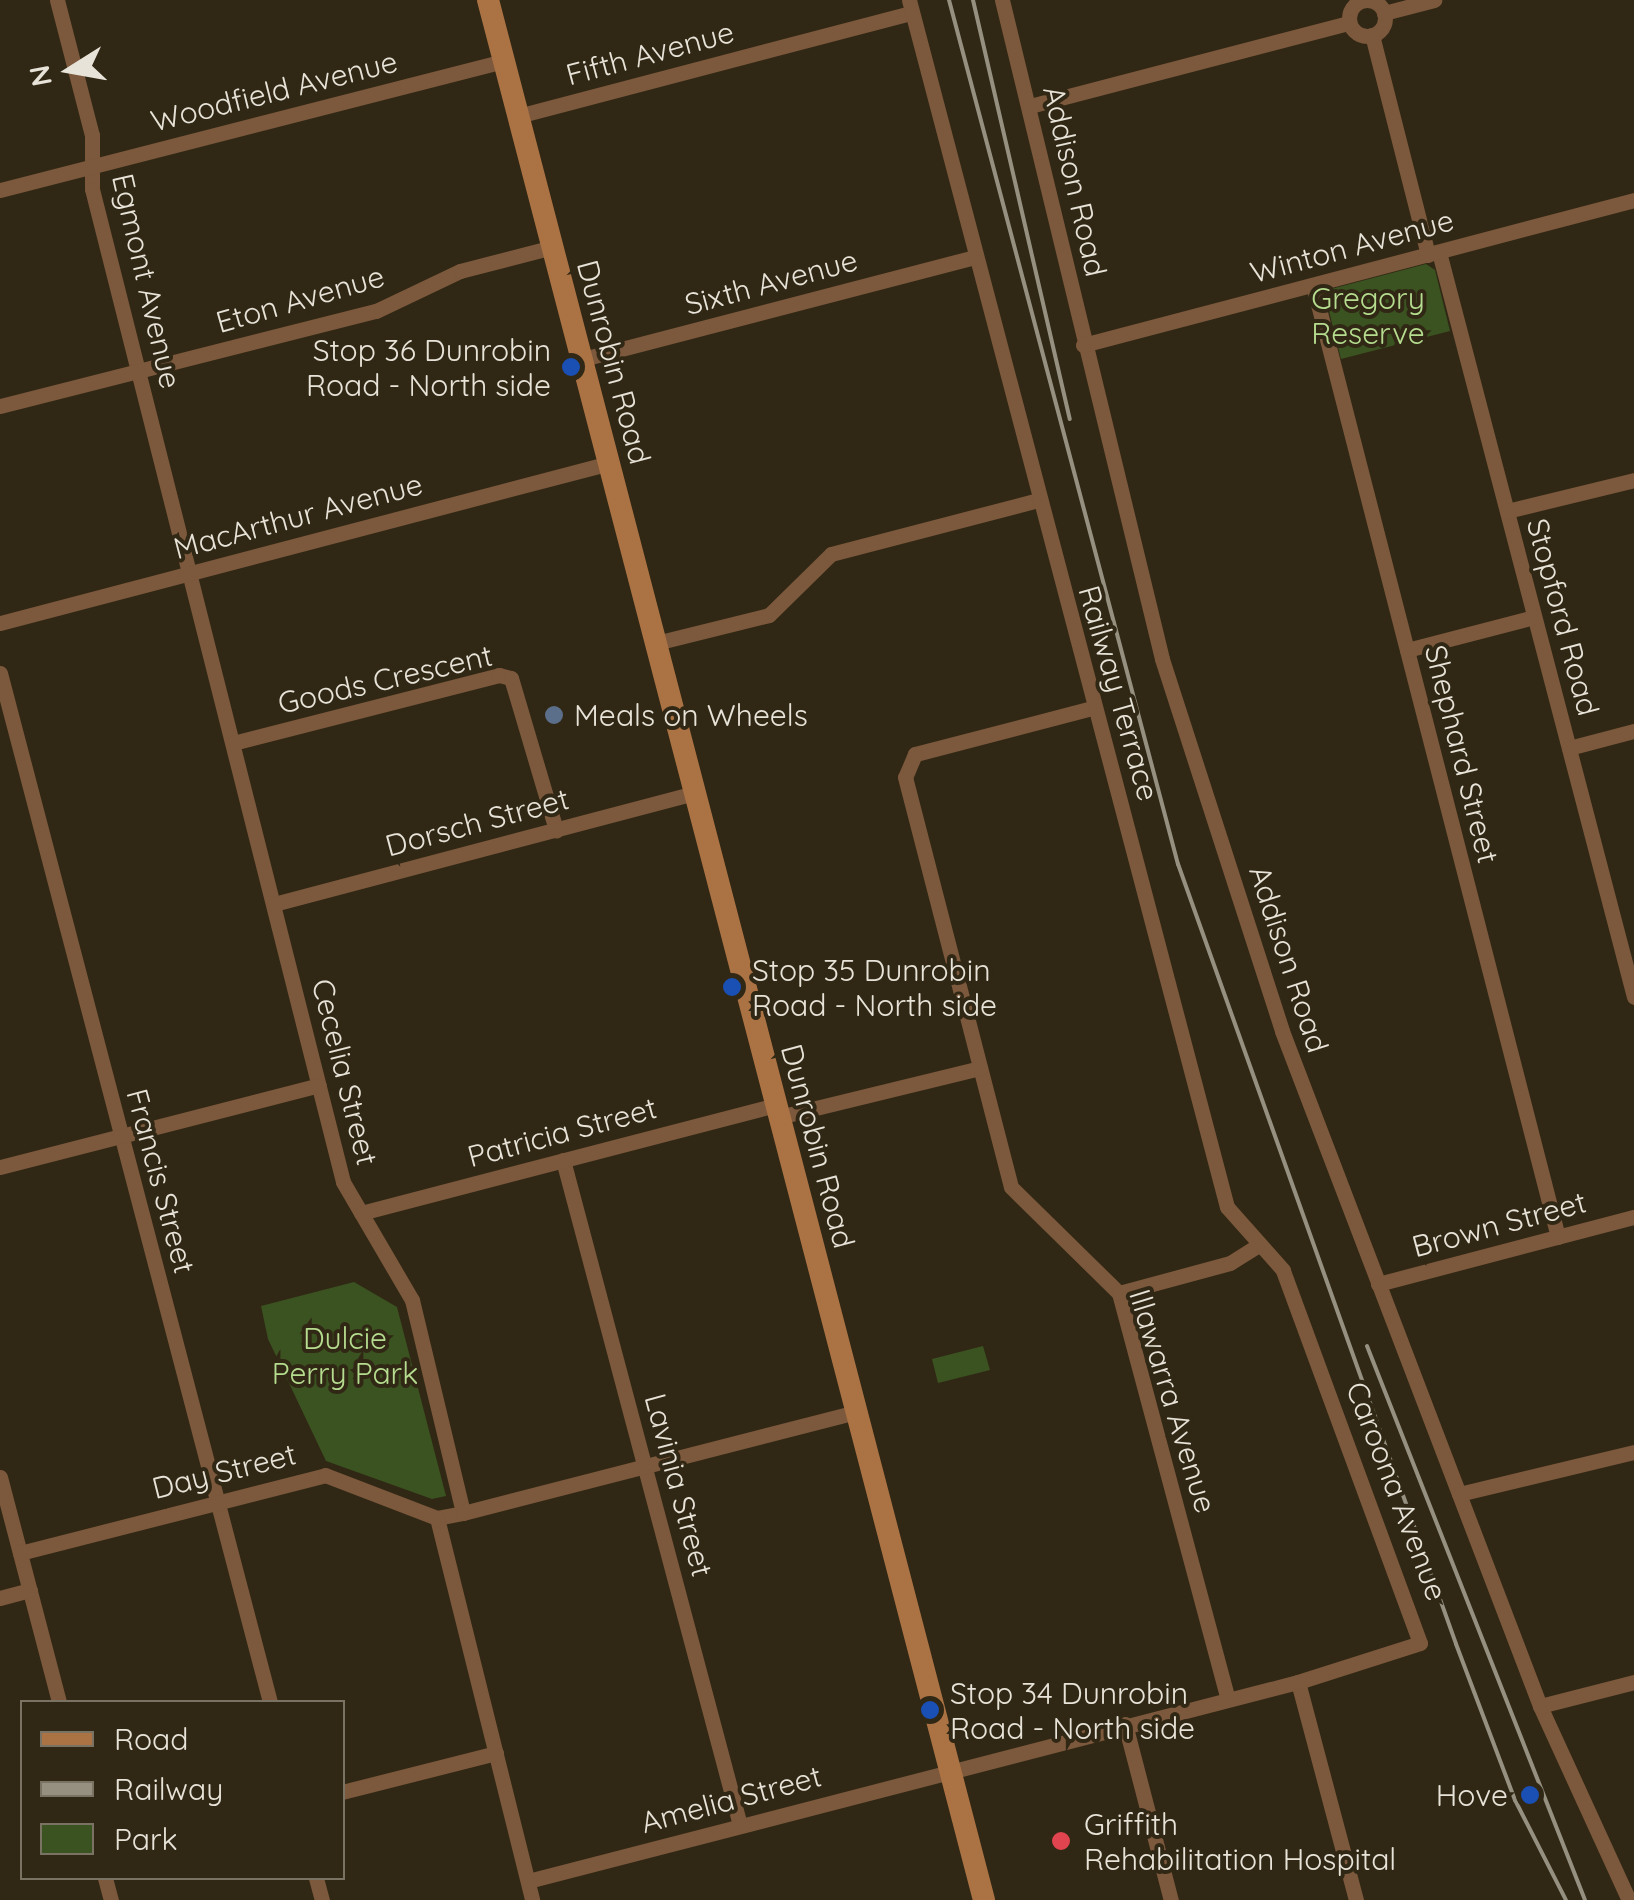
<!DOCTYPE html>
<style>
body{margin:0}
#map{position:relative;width:1634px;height:1900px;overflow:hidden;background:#302815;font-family:Quicksand,sans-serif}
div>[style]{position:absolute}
.green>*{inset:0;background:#3b5221}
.street>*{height:15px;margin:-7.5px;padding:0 7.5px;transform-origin:7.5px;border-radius:7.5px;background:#7c583c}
.street>.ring{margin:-7.5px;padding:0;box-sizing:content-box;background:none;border:15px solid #7c583c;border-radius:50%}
.secondary>*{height:22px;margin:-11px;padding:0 11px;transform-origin:11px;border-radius:11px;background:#ab7244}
.rail>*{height:4px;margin:-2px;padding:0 2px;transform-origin:2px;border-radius:2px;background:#969081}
.dots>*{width:28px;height:28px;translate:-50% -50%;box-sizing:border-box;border:5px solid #302815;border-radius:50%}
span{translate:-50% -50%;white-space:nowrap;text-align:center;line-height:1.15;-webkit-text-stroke:8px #302815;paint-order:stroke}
.street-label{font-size:30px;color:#e8e3d8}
.park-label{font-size:30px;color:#b5dc8f}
.poi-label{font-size:30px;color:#e8e3d8}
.right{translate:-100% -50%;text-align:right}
.left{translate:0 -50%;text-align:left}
.legend{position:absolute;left:20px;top:1700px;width:325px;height:180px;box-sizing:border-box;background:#302815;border:2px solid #7a7363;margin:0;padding:12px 18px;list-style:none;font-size:30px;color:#e8e3d8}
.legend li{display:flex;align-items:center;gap:20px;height:50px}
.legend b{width:50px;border:2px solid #7a7363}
.north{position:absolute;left:20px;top:20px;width:100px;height:100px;-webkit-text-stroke:8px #302815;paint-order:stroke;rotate:259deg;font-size:28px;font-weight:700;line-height:40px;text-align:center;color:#e8e3d8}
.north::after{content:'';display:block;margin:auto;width:35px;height:45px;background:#e8e3d8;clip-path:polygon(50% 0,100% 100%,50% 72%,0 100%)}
</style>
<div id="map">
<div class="green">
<div style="clip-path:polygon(1426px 264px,1435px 270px,1450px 331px,1341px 359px,1326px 299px,1331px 289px)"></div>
<div style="clip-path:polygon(354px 1282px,397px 1307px,446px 1496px,432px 1499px,326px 1461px,268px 1339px,261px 1306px)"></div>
<div style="clip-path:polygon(983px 1346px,990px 1370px,938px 1383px,932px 1359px)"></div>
</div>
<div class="street">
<div style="left:57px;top:0;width:139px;rotate:75.5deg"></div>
<div style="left:92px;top:135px;width:54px;rotate:90deg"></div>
<div style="left:92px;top:189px;width:1024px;rotate:75.81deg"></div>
<div style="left:343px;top:1182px;width:137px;rotate:59.7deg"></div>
<div style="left:412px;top:1300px;width:219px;rotate:76.5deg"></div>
<div style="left:463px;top:1513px;width:26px;rotate:169deg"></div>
<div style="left:437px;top:1518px;width:394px;rotate:76deg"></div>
<div style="left:1002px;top:0;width:678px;rotate:76.35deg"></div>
<div style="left:1162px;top:659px;width:391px;rotate:72.1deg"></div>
<div style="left:1282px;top:1031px;width:723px;rotate:69.08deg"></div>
<div style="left:1540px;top:1706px;width:213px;rotate:65.4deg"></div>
<div class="ring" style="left:1349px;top:0;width:21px;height:21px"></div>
<div style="left:1384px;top:13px;width:52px;rotate:-14.6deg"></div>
<div style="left:1372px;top:35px;width:227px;rotate:75.7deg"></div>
<div style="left:1030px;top:106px;width:330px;rotate:-14.6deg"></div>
<div style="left:518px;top:116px;width:407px;rotate:-14.7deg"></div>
<div style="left:0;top:190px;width:520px;rotate:-14.36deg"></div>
<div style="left:1439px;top:252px;width:770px;rotate:75.33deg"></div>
<div style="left:1313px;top:285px;width:983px;rotate:75.57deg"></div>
<div style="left:1083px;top:345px;width:570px;rotate:-14.74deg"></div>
<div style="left:583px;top:359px;width:404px;rotate:-14.6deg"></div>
<div style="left:0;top:406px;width:388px;rotate:-14.2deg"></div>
<div style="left:376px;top:311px;width:93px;rotate:-25.5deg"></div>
<div style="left:460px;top:271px;width:96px;rotate:-14.5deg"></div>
<div style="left:1507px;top:511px;width:131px;rotate:-13.7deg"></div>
<div style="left:0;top:623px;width:631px;rotate:-14.7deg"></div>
<div style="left:656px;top:643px;width:116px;rotate:-13.9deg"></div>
<div style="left:769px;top:615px;width:87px;rotate:-44.5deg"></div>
<div style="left:831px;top:554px;width:214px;rotate:-14.6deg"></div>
<div style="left:1407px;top:650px;width:131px;rotate:-14.6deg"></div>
<div style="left:0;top:673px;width:1064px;rotate:75.3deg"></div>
<div style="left:1092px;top:708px;width:183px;rotate:165.4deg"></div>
<div style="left:915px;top:754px;width:25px;rotate:113deg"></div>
<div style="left:905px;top:777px;width:423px;rotate:75.5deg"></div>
<div style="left:1011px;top:1187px;width:151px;rotate:44.5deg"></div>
<div style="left:1119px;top:1293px;width:420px;rotate:75deg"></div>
<div style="left:233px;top:743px;width:275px;rotate:-14.3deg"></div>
<div style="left:499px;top:675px;width:12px;rotate:14deg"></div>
<div style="left:511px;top:678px;width:159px;rotate:73.5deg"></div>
<div style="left:1569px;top:748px;width:67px;rotate:-14.7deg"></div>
<div style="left:274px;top:904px;width:435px;rotate:-14.8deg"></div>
<div style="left:779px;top:1117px;width:207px;rotate:-13.7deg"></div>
<div style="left:563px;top:1160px;width:688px;rotate:75.1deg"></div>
<div style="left:0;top:1167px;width:329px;rotate:-14.4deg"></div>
<div style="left:361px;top:1213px;width:429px;rotate:-14.6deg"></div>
<div style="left:1378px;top:1284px;width:265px;rotate:-14.7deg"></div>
<div style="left:1119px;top:1293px;width:115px;rotate:-15.1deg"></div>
<div style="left:1230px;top:1263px;width:34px;rotate:-32deg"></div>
<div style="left:0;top:1477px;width:233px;rotate:75.3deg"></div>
<div style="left:1459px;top:1494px;width:180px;rotate:-13.5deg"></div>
<div style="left:463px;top:1513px;width:406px;rotate:-14.4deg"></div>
<div style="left:20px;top:1553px;width:315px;rotate:-14.3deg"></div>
<div style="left:325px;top:1475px;width:120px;rotate:21deg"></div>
<div style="left:0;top:1598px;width:31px;rotate:-15deg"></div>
<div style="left:1298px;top:1682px;width:226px;rotate:75.1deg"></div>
<div style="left:1540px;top:1706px;width:97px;rotate:-14.3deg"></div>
<div style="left:1125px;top:1724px;width:182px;rotate:75.4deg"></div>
<div style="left:342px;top:1792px;width:159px;rotate:-14.2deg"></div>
<div style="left:105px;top:1878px;width:23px;rotate:75deg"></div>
<div style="left:316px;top:1878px;width:23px;rotate:75deg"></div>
<div style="left:528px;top:1881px;width:795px;rotate:-14.49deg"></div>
<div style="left:1298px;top:1682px;width:128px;rotate:-17.7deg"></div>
<div style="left:1420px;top:1643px;width:397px;rotate:-110.2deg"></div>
<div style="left:1283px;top:1270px;width:84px;rotate:-131.6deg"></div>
<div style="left:1227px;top:1207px;width:1248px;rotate:-104.76deg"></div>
</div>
<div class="secondary">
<div style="left:488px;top:0;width:1964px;rotate:75.37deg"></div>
</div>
<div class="rail">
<div style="left:949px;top:0;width:894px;rotate:75.16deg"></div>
<div style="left:1178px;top:864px;width:828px;rotate:70.38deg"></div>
<div style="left:1456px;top:1644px;width:167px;rotate:69.3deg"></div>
<div style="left:1515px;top:1800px;width:112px;rotate:63deg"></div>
<div style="left:973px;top:0;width:430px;rotate:77deg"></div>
<div style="left:1367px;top:1346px;width:595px;rotate:68.52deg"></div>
</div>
<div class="dots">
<div style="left:571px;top:367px;background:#1a4fb4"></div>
<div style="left:554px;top:715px;background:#5c6f8a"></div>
<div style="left:732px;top:987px;background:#1a4fb4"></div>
<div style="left:930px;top:1710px;background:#1a4fb4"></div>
<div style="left:1530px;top:1795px;background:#1a4fb4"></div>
<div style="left:1061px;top:1841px;background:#e0444e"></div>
</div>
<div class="street-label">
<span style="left:650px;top:53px;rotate:-15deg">Fifth Avenue</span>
<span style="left:274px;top:91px;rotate:-14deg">Woodfield Avenue</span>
<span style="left:1075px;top:181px;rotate:77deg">Addison Road</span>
<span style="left:1352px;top:246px;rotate:-15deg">Winton Avenue</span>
<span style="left:147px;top:281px;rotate:77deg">Egmont Avenue</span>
<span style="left:771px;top:282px;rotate:-15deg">Sixth Avenue</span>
<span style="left:300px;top:299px;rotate:-16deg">Eton Avenue</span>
<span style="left:614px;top:362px;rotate:75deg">Dunrobin Road</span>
<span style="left:298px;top:516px;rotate:-15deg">MacArthur Avenue</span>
<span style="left:1563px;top:617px;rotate:75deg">Stopford Road</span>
<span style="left:385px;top:679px;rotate:-13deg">Goods Crescent</span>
<span style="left:1119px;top:693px;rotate:74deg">Railway Terrace</span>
<span style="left:1462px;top:754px;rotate:76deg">Shephard Street</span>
<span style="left:477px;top:822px;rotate:-15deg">Dorsch Street</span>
<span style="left:1289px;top:959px;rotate:72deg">Addison Road</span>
<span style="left:345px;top:1072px;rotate:76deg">Cecelia Street</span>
<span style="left:562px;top:1132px;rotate:-15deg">Patricia Street</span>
<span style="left:818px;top:1146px;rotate:75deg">Dunrobin Road</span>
<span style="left:161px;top:1181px;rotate:75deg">Francis Street</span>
<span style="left:1499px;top:1224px;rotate:-15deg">Brown Street</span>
<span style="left:1173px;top:1401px;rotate:73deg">Illawarra Avenue</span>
<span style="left:224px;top:1471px;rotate:-14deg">Day Street</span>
<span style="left:679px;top:1485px;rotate:75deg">Lavinia Street</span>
<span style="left:1397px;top:1491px;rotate:69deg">Caroona Avenue</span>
<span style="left:731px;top:1799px;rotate:-15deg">Amelia Street</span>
</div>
<div class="park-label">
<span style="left:1368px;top:315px">Gregory<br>Reserve</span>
<span style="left:345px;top:1355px">Dulcie<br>Perry Park</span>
</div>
<div class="poi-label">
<span class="right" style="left:551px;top:367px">Stop 36 Dunrobin<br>Road - North side</span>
<span class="left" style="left:574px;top:715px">Meals on Wheels</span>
<span class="left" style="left:752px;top:987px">Stop 35 Dunrobin<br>Road - North side</span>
<span class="left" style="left:950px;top:1710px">Stop 34 Dunrobin<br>Road - North side</span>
<span class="right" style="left:1508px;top:1795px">Hove</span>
<span class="left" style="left:1084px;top:1841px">Griffith<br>Rehabilitation Hospital</span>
</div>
<ul class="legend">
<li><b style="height:12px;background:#ab7244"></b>Road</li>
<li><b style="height:12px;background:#969081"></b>Railway</li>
<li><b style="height:28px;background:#3b5221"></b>Park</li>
</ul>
<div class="north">N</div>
</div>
